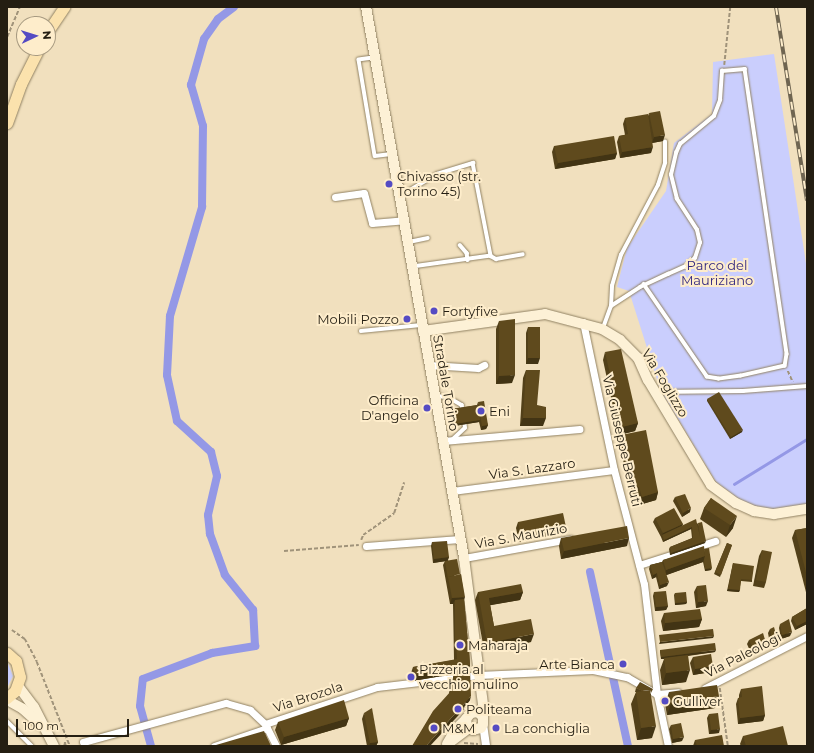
<!DOCTYPE html>
<style>
body{margin:0}
#map{position:relative;width:814px;height:753px;overflow:hidden;background:#f1e0be;font-family:Montserrat,sans-serif}
div>[style]{position:absolute}
.green>*{inset:0;background:#cacefd}
.stream>*{height:2.5px;margin:-1.25px;padding:0 1.25px;transform-origin:1.25px;border-radius:1.25px;background:#9498e6}
.canal>*{height:8px;margin:-4px;padding:0 4px;transform-origin:4px;border-radius:4px;background:#9498e6}
.path>*{height:1.5px;margin-top:-0.75px;transform-origin:0;background:repeating-linear-gradient(90deg,#a0937a 0 4px,transparent 0 6px)}
.roads{filter:drop-shadow(0 0 1px #918263) drop-shadow(0 0 1px #918263)}
.service>*{height:3.5px;margin:-1.75px;padding:0 1.75px;transform-origin:1.75px;border-radius:1.75px;background:#fff}
.minor>*{height:7px;margin:-3.5px;padding:0 3.5px;transform-origin:3.5px;border-radius:3.5px;background:#fff}
.tertiary>*{height:8px;margin:-4px;padding:0 4px;transform-origin:4px;border-radius:4px;background:#fff}
.secondary>*{height:10px;margin:-5px;padding:0 5px;transform-origin:5px;border-radius:5px;background:#fdf1d6}
.primary>*{height:11px;margin:-5.5px;padding:0 5.5px;transform-origin:5.5px;border-radius:5.5px;background:#fbe2ad}
.rail>*{height:4px;margin-top:-2px;transform-origin:0;background:repeating-linear-gradient(90deg,#feedcb 0 8px,#6f6551 0 16px);box-sizing:border-box;border-block:1px solid #6f6551}
.wall>*{inset:0;background:#524019}
.shaded-wall>*{inset:0;background:#423414}
.building>*{inset:0;background:#5f4a1d}
.dots>*{width:11px;height:11px;translate:-50% -50%;box-sizing:border-box;border:2px solid #feedcb;border-radius:50%}
span{translate:-50% -50%;white-space:nowrap;text-align:center;line-height:1.15;-webkit-text-stroke:4px #feedcb;paint-order:stroke}
.poi-label{font-size:13px;color:#241e12}
.left{translate:0 -50%;text-align:left}
.right{translate:-100% -50%;text-align:right}
.park-label{font-size:13px;color:#30257f}
.street-label{font-size:13px;color:#241e12}
.frame{position:absolute;inset:0;border:8px solid #241e12;pointer-events:none}
.north{position:absolute;left:16px;top:16px;width:40px;height:40px;box-sizing:border-box;background:#feedcb;border:1px solid #a79a81;border-radius:50%;rotate:86deg;font-size:11px;font-weight:700;line-height:16px;text-align:center;color:#241e12}
.north::after{content:'';display:block;margin:auto;width:14px;height:18px;background:#554bc3;clip-path:polygon(50% 0,100% 100%,50% 72%,0 100%)}
.scale{position:absolute;left:16px;top:719px;width:113px;height:18px;box-sizing:border-box;border:2px solid #241e12;border-top:0;padding-left:5px;font-size:12px;line-height:14px;white-space:nowrap;color:#241e12;-webkit-text-stroke:3px #feedcb;paint-order:stroke}
</style>
<div id="map">
<div class="green">
<div style="clip-path:polygon(774px 54px,807px 270px,807px 506px,782px 511px,748px 506px,716px 482px,660px 389px,629px 291px,617px 287px,627px 248px,666px 191px,674px 143px,712px 114px,713px 62px)"></div>
<div style="clip-path:polygon(7px 661px,13px 676px,7px 688px)"></div>
</div>
<div class="stream">
<div style="left:734px;top:484px;width:86px;rotate:-31.7deg"></div>
</div>
<div class="canal">
<div style="left:590px;top:572px;width:178px;rotate:77.7deg"></div>
<div style="left:151px;top:746px;width:41px;rotate:-105.4deg"></div>
<div style="left:140px;top:706px;width:27px;rotate:-84deg"></div>
<div style="left:143px;top:679px;width:74px;rotate:-20.6deg"></div>
<div style="left:212px;top:653px;width:44px;rotate:-9.2deg"></div>
<div style="left:255px;top:646px;width:36px;rotate:-93deg"></div>
<div style="left:253px;top:610px;width:45px;rotate:-128.7deg"></div>
<div style="left:225px;top:575px;width:44px;rotate:-110.1deg"></div>
<div style="left:210px;top:534px;width:19px;rotate:-96deg"></div>
<div style="left:208px;top:515px;width:40px;rotate:-77deg"></div>
<div style="left:217px;top:476px;width:25px;rotate:-104deg"></div>
<div style="left:211px;top:452px;width:46px;rotate:-137.6deg"></div>
<div style="left:177px;top:421px;width:47px;rotate:-102.3deg"></div>
<div style="left:167px;top:375px;width:59px;rotate:-87.1deg"></div>
<div style="left:170px;top:316px;width:114px;rotate:-73.6deg"></div>
<div style="left:202px;top:207px;width:81px;rotate:-89.3deg"></div>
<div style="left:203px;top:126px;width:43px;rotate:-106.3deg"></div>
<div style="left:191px;top:85px;width:48px;rotate:-74.2deg"></div>
<div style="left:204px;top:39px;width:24px;rotate:-55deg"></div>
<div style="left:218px;top:19px;width:20px;rotate:-37deg"></div>
</div>
<div class="path">
<div style="left:7px;top:8px;width:1px;rotate:-90deg"></div>
<div style="left:7px;top:37px;width:33px;rotate:-67deg"></div>
<div style="left:724px;top:65px;width:58px;rotate:-84.1deg"></div>
<div style="left:788px;top:371px;width:12px;rotate:66deg"></div>
<div style="left:361px;top:540px;width:5px;rotate:-68deg"></div>
<div style="left:363px;top:535px;width:38px;rotate:-35deg"></div>
<div style="left:394px;top:513px;width:32px;rotate:-72deg"></div>
<div style="left:284px;top:551px;width:75px;rotate:-4.6deg"></div>
<div style="left:12px;top:630px;width:16px;rotate:35deg"></div>
<div style="left:25px;top:639px;width:26px;rotate:62deg"></div>
<div style="left:37px;top:662px;width:90px;rotate:68.6deg"></div>
<div style="left:720px;top:688px;width:59px;rotate:82.1deg"></div>
<div style="left:464px;top:743px;width:14px;rotate:4deg"></div>
<div style="left:64px;top:746px;width:4px;rotate:-76deg"></div>
<div style="left:65px;top:742px;width:4px;rotate:76deg"></div>
</div>
<div class="roads">
<div class="service">
<div style="left:373px;top:58px;width:14px;rotate:172deg"></div>
<div style="left:359px;top:60px;width:97px;rotate:80.5deg"></div>
<div style="left:375px;top:156px;width:16px;rotate:-7deg"></div>
<div style="left:400px;top:196px;width:43px;rotate:-30.7deg"></div>
<div style="left:437px;top:174px;width:38px;rotate:-17deg"></div>
<div style="left:473px;top:163px;width:95px;rotate:79deg"></div>
<div style="left:491px;top:256px;width:79px;rotate:172deg"></div>
<div style="left:409px;top:242px;width:19px;rotate:-12deg"></div>
<div style="left:460px;top:245px;width:11px;rotate:49deg"></div>
<div style="left:467px;top:253px;width:7px;rotate:82deg"></div>
<div style="left:491px;top:256px;width:6px;rotate:31deg"></div>
<div style="left:496px;top:259px;width:27px;rotate:-10deg"></div>
<div style="left:611px;top:306px;width:35px;rotate:-33deg"></div>
<div style="left:640px;top:287px;width:31px;rotate:-25deg"></div>
<div style="left:668px;top:274px;width:20px;rotate:-24deg"></div>
<div style="left:686px;top:266px;width:12px;rotate:-42deg"></div>
<div style="left:695px;top:258px;width:16px;rotate:-72deg"></div>
<div style="left:700px;top:243px;width:13px;rotate:-103deg"></div>
<div style="left:697px;top:230px;width:37px;rotate:-123deg"></div>
<div style="left:677px;top:199px;width:25px;rotate:-104deg"></div>
<div style="left:671px;top:175px;width:23px;rotate:-77deg"></div>
<div style="left:676px;top:153px;width:10px;rotate:-66deg"></div>
<div style="left:680px;top:144px;width:44px;rotate:-39.5deg"></div>
<div style="left:714px;top:116px;width:17px;rotate:-69deg"></div>
<div style="left:720px;top:100px;width:29px;rotate:-86deg"></div>
<div style="left:722px;top:71px;width:23px;rotate:-5deg"></div>
<div style="left:745px;top:69px;width:288px;rotate:81.6deg"></div>
<div style="left:787px;top:354px;width:12px;rotate:99deg"></div>
<div style="left:785px;top:366px;width:45px;rotate:167.2deg"></div>
<div style="left:741px;top:376px;width:22px;rotate:172deg"></div>
<div style="left:719px;top:379px;width:12px;rotate:-171deg"></div>
<div style="left:707px;top:377px;width:112px;rotate:-124.4deg"></div>
<div style="left:603px;top:328px;width:23px;rotate:-70deg"></div>
<div style="left:611px;top:306px;width:20px;rotate:-87deg"></div>
<div style="left:612px;top:286px;width:32px;rotate:-74deg"></div>
<div style="left:621px;top:255px;width:79px;rotate:-62.1deg"></div>
<div style="left:658px;top:185px;width:23px;rotate:-72deg"></div>
<div style="left:665px;top:163px;width:21px;rotate:-90deg"></div>
<div style="left:361px;top:331px;width:60px;rotate:-5.7deg"></div>
<div style="left:656px;top:392px;width:87px;rotate:-0.7deg"></div>
<div style="left:743px;top:391px;width:64px;rotate:-4.5deg"></div>
<div style="left:436px;top:396px;width:12px;rotate:5deg"></div>
<div style="left:448px;top:397px;width:16px;rotate:30deg"></div>
<div style="left:462px;top:405px;width:5px;rotate:79deg"></div>
<div style="left:453px;top:439px;width:16px;rotate:-43deg"></div>
<div style="left:465px;top:428px;width:7px;rotate:-98deg"></div>
<div style="left:7px;top:721px;width:35px;rotate:45deg"></div>
</div>
<div class="minor">
<div style="left:335px;top:197px;width:29px;rotate:-8deg"></div>
<div style="left:364px;top:193px;width:31px;rotate:75deg"></div>
<div style="left:372px;top:223px;width:32px;rotate:-5deg"></div>
<div style="left:583px;top:322px;width:151px;rotate:78.2deg"></div>
<div style="left:614px;top:470px;width:118px;rotate:75.3deg"></div>
<div style="left:644px;top:584px;width:111px;rotate:83.3deg"></div>
<div style="left:657px;top:694px;width:53px;rotate:78.1deg"></div>
<div style="left:429px;top:365px;width:49px;rotate:3.5deg"></div>
<div style="left:478px;top:368px;width:7px;rotate:-27deg"></div>
<div style="left:443px;top:441px;width:137px;rotate:-5deg"></div>
<div style="left:452px;top:491px;width:163px;rotate:-7.4deg"></div>
<div style="left:366px;top:546px;width:94px;rotate:-4.3deg"></div>
<div style="left:464px;top:558px;width:108px;rotate:-10.2deg"></div>
<div style="left:639px;top:565px;width:80px;rotate:-17.5deg"></div>
<div style="left:705px;top:688px;width:114px;rotate:-27deg"></div>
<div style="left:265px;top:724px;width:118px;rotate:-18.3deg"></div>
<div style="left:377px;top:687px;width:102px;rotate:-6.8deg"></div>
<div style="left:478px;top:675px;width:115px;rotate:-2.5deg"></div>
<div style="left:593px;top:670px;width:35px;rotate:12deg"></div>
<div style="left:627px;top:677px;width:34px;rotate:30deg"></div>
<div style="left:657px;top:694px;width:21px;rotate:-5deg"></div>
<div style="left:83px;top:742px;width:148px;rotate:-15.3deg"></div>
<div style="left:226px;top:703px;width:25px;rotate:16deg"></div>
<div style="left:250px;top:710px;width:21px;rotate:43deg"></div>
<div style="left:265px;top:724px;width:25px;rotate:63deg"></div>
<div style="left:214px;top:746px;width:56px;rotate:-18.8deg"></div>
</div>
<div class="tertiary">
<div style="left:483px;top:724px;width:22px;rotate:82deg"></div>
</div>
<div class="secondary">
<div style="left:366px;top:7px;width:560px;rotate:79.91deg"></div>
<div style="left:464px;top:558px;width:148px;rotate:82.6deg"></div>
<div style="left:483px;top:705px;width:19px;rotate:90deg"></div>
<div style="left:483px;top:724px;width:4px;rotate:117deg"></div>
<div style="left:481px;top:728px;width:8px;rotate:166deg"></div>
<div style="left:473px;top:730px;width:7px;rotate:-146deg"></div>
<div style="left:467px;top:726px;width:7px;rotate:-98deg"></div>
<div style="left:466px;top:719px;width:8px;rotate:-50deg"></div>
<div style="left:471px;top:713px;width:7px;rotate:-8deg"></div>
<div style="left:478px;top:712px;width:7px;rotate:45deg"></div>
<div style="left:423px;top:331px;width:123px;rotate:-7.9deg"></div>
<div style="left:545px;top:314px;width:59px;rotate:14.7deg"></div>
<div style="left:602px;top:329px;width:21px;rotate:31deg"></div>
<div style="left:620px;top:340px;width:25px;rotate:45deg"></div>
<div style="left:638px;top:358px;width:24px;rotate:66deg"></div>
<div style="left:648px;top:380px;width:122px;rotate:59deg"></div>
<div style="left:711px;top:485px;width:31px;rotate:36deg"></div>
<div style="left:736px;top:503px;width:20px;rotate:24deg"></div>
<div style="left:754px;top:511px;width:20px;rotate:9deg"></div>
<div style="left:774px;top:514px;width:33px;rotate:-9deg"></div>
<div style="left:18px;top:686px;width:26px;rotate:53deg"></div>
<div style="left:34px;top:707px;width:44px;rotate:62.9deg"></div>
<div style="left:7px;top:700px;width:18px;rotate:29deg"></div>
<div style="left:23px;top:709px;width:24px;rotate:42deg"></div>
<div style="left:449px;top:743px;width:25px;rotate:-37deg"></div>
<div style="left:447px;top:744px;width:16px;rotate:-60deg"></div>
<div style="left:455px;top:730px;width:16px;rotate:-45deg"></div>
</div>
<div class="primary">
<div style="left:48px;top:31px;width:29px;rotate:-56deg"></div>
<div style="left:7px;top:123px;width:41px;rotate:-70.3deg"></div>
<div style="left:21px;top:84px;width:40px;rotate:-63.4deg"></div>
<div style="left:7px;top:653px;width:12px;rotate:42deg"></div>
<div style="left:16px;top:661px;width:16px;rotate:76deg"></div>
<div style="left:20px;top:677px;width:15px;rotate:110deg"></div>
<div style="left:15px;top:691px;width:11px;rotate:139deg"></div>
</div>
</div>
<div class="rail">
<div style="left:776px;top:7px;width:196px;rotate:80.9deg"></div>
</div>
<div class="wall">
<div style="clip-path:polygon(649px 113px,663px 141px,652px 143px,651px 153px,620px 158px,617px 142px,619px 136px,625px 135px,623px 124px,625px 118px,648px 116px)"></div>
<div style="clip-path:polygon(554px 146px,617px 153px,615px 159px,555px 169px,552px 152px)"></div>
<div style="clip-path:polygon(499px 321px,512px 383px,496px 384px,496px 329px)"></div>
<div style="clip-path:polygon(528px 327px,538px 364px,526px 364px,526px 333px)"></div>
<div style="clip-path:polygon(605px 352px,638px 423px,635px 431px,619px 435px,603px 360px)"></div>
<div style="clip-path:polygon(526px 370px,537px 405px,543px 426px,520px 426px,523px 378px)"></div>
<div style="clip-path:polygon(707px 399px,742px 432px,730px 439px,707px 401px)"></div>
<div style="clip-path:polygon(478px 402px,488px 425px,486px 429px,481px 430px,479px 422px,454px 426px,451px 411px,452px 409px,477px 405px)"></div>
<div style="clip-path:polygon(621px 435px,658px 492px,656px 500px,639px 505px,636px 495px,633px 495px,618px 443px)"></div>
<div style="clip-path:polygon(675px 497px,690px 512px,682px 517px,673px 501px)"></div>
<div style="clip-path:polygon(711px 498px,733px 528px,726px 537px,700px 519px,704px 508px)"></div>
<div style="clip-path:polygon(655px 518px,683px 524px,682px 526px,697px 524px,698px 523px,705px 543px,670px 555px,669px 549px,670px 547px,692px 538px,691px 529px,663px 542px,661px 537px,653px 522px)"></div>
<div style="clip-path:polygon(518px 522px,566px 527px,563px 533px,519px 542px,516px 528px)"></div>
<div style="clip-path:polygon(807px 528px,807px 596px,792px 538px,795px 530px)"></div>
<div style="clip-path:polygon(561px 538px,627px 546px,561px 559px,559px 546px)"></div>
<div style="clip-path:polygon(432px 542px,449px 557px,448px 560px,464px 599px,470px 665px,468px 670px,469px 704px,449px 693px,452px 681px,454px 674px,413px 681px,411px 673px,413px 667px,454px 660px,453px 604px,450px 604px,443px 565px,445px 561px,433px 563px,431px 546px)"></div>
<div style="clip-path:polygon(727px 543px,732px 545px,720px 577px,714px 574px)"></div>
<div style="clip-path:polygon(704px 549px,711px 570px,705px 571px,703px 562px,666px 575px,667px 586px,659px 589px,656px 577px,652px 579px,649px 569px,650px 565px,662px 562px,663px 560px)"></div>
<div style="clip-path:polygon(762px 550px,766px 582px,764px 588px,753px 586px,759px 556px)"></div>
<div style="clip-path:polygon(733px 563px,752px 580px,752px 582px,741px 581px,739px 592px,727px 591px)"></div>
<div style="clip-path:polygon(697px 586px,706px 606px,696px 608px,694px 592px)"></div>
<div style="clip-path:polygon(478px 592px,523px 592px,520px 600px,490px 605px,494px 626px,531px 642px,484px 650px,475px 600px)"></div>
<div style="clip-path:polygon(654px 592px,668px 606px,666px 610px,655px 611px,653px 596px)"></div>
<div style="clip-path:polygon(675px 593px,687px 602px,686px 604px,675px 605px,674px 595px)"></div>
<div style="clip-path:polygon(807px 608px,807px 624px,795px 630px,791px 621px,792px 617px)"></div>
<div style="clip-path:polygon(664px 613px,702px 619px,699px 627px,663px 631px,661px 621px)"></div>
<div style="clip-path:polygon(780px 624px,790px 636px,781px 639px,779px 628px)"></div>
<div style="clip-path:polygon(770px 629px,777px 638px,775px 642px,770px 644px,768px 633px)"></div>
<div style="clip-path:polygon(749px 640px,764px 647px,751px 653px,747px 644px)"></div>
<div style="clip-path:polygon(660px 650px,715px 652px,688px 656px,686px 682px,662px 685px,660px 670px,664px 659px,661px 659px,660px 652px)"></div>
<div style="clip-path:polygon(693px 657px,711px 672px,693px 675px,690px 663px)"></div>
<div style="clip-path:polygon(636px 688px,651px 694px,652px 738px,637px 740px,631px 704px,636px 692px,635px 692px)"></div>
<div style="clip-path:polygon(741px 689px,765px 715px,763px 721px,738px 724px,736px 704px,738px 698px,739px 698px,739px 695px)"></div>
<div style="clip-path:polygon(669px 692px,715px 708px,667px 715px,665px 704px)"></div>
<div style="clip-path:polygon(364px 713px,378px 742px,376px 746px,367px 746px,362px 719px)"></div>
<div style="clip-path:polygon(709px 714px,719px 733px,709px 734px,707px 718px)"></div>
<div style="clip-path:polygon(349px 718px,346px 726px,281px 745px,275px 730px,278px 722px)"></div>
<div style="clip-path:polygon(671px 725px,682px 741px,672px 743px,669px 729px)"></div>
<div style="clip-path:polygon(743px 736px,788px 746px,741px 746px,740px 744px)"></div>
<div style="clip-path:polygon(695px 740px,724px 746px,693px 746px)"></div>
</div>
<div class="shaded-wall">
<div style="clip-path:polygon(665px 135px,663px 141px,652px 143px,654px 137px)"></div>
<div style="clip-path:polygon(653px 147px,651px 153px,620px 158px,622px 152px)"></div>
<div style="clip-path:polygon(617px 153px,615px 159px,555px 169px,558px 163px)"></div>
<div style="clip-path:polygon(528px 358px,540px 358px,538px 364px,526px 364px)"></div>
<div style="clip-path:polygon(515px 375px,512px 383px,496px 384px,499px 376px)"></div>
<div style="clip-path:polygon(523px 418px,546px 418px,543px 426px,520px 426px)"></div>
<div style="clip-path:polygon(480px 420px,479px 422px,454px 426px,454px 424px)"></div>
<div style="clip-path:polygon(638px 423px,635px 431px,619px 435px,622px 427px)"></div>
<div style="clip-path:polygon(488px 425px,486px 429px,481px 430px,482px 426px)"></div>
<div style="clip-path:polygon(743px 430px,742px 432px,730px 439px,731px 437px)"></div>
<div style="clip-path:polygon(639px 487px,636px 495px,633px 495px,636px 488px)"></div>
<div style="clip-path:polygon(658px 492px,656px 500px,639px 505px,642px 497px)"></div>
<div style="clip-path:polygon(691px 508px,690px 512px,682px 517px,683px 513px)"></div>
<div style="clip-path:polygon(737px 516px,733px 528px,726px 537px,730px 525px)"></div>
<div style="clip-path:polygon(683px 524px,681px 528px,662px 535px,663px 533px)"></div>
<div style="clip-path:polygon(566px 527px,563px 533px,519px 542px,521px 536px)"></div>
<div style="clip-path:polygon(692px 527px,691px 529px,663px 542px,664px 540px)"></div>
<div style="clip-path:polygon(629px 538px,627px 546px,561px 559px,564px 551px)"></div>
<div style="clip-path:polygon(706px 541px,705px 543px,670px 555px,671px 553px)"></div>
<div style="clip-path:polygon(705px 556px,703px 562px,664px 576px,666px 570px)"></div>
<div style="clip-path:polygon(449px 557px,447px 561px,433px 563px,434px 559px)"></div>
<div style="clip-path:polygon(712px 568px,711px 570px,705px 571px,705px 569px)"></div>
<div style="clip-path:polygon(657px 573px,656px 577px,652px 579px,653px 575px)"></div>
<div style="clip-path:polygon(669px 582px,667px 586px,659px 589px,660px 585px)"></div>
<div style="clip-path:polygon(728px 589px,740px 590px,739px 592px,727px 591px)"></div>
<div style="clip-path:polygon(523px 592px,520px 600px,486px 606px,489px 598px)"></div>
<div style="clip-path:polygon(465px 597px,463px 603px,455px 600px,453px 604px,450px 604px,452px 598px)"></div>
<div style="clip-path:polygon(708px 601px,706px 606px,696px 608px,698px 602px)"></div>
<div style="clip-path:polygon(687px 602px,686px 604px,675px 605px,675px 603px)"></div>
<div style="clip-path:polygon(668px 606px,666px 610px,655px 611px,656px 607px)"></div>
<div style="clip-path:polygon(702px 619px,699px 627px,663px 631px,665px 623px)"></div>
<div style="clip-path:polygon(807px 621px,807px 624px,795px 630px,797px 626px)"></div>
<div style="clip-path:polygon(792px 632px,790px 636px,781px 639px,782px 635px)"></div>
<div style="clip-path:polygon(534px 634px,531px 642px,484px 650px,487px 643px)"></div>
<div style="clip-path:polygon(714px 636px,713px 638px,659px 644px,660px 642px)"></div>
<div style="clip-path:polygon(777px 638px,775px 642px,770px 644px,772px 640px)"></div>
<div style="clip-path:polygon(766px 643px,764px 647px,751px 653px,753px 649px)"></div>
<div style="clip-path:polygon(716px 650px,715px 652px,661px 659px,661px 657px)"></div>
<div style="clip-path:polygon(470px 665px,468px 671px,413px 681px,415px 675px)"></div>
<div style="clip-path:polygon(713px 666px,711px 672px,693px 675px,695px 669px)"></div>
<div style="clip-path:polygon(690px 670px,686px 682px,662px 685px,666px 673px)"></div>
<div style="clip-path:polygon(471px 696px,469px 704px,430px 746px,426px 746px)"></div>
<div style="clip-path:polygon(719px 696px,715px 708px,667px 715px,671px 704px)"></div>
<div style="clip-path:polygon(765px 715px,763px 721px,738px 724px,740px 718px)"></div>
<div style="clip-path:polygon(349px 718px,346px 726px,281px 745px,284px 737px)"></div>
<div style="clip-path:polygon(656px 726px,652px 738px,637px 740px,641px 728px)"></div>
<div style="clip-path:polygon(720px 729px,719px 733px,709px 734px,711px 730px)"></div>
<div style="clip-path:polygon(684px 737px,682px 741px,672px 743px,673px 739px)"></div>
<div style="clip-path:polygon(378px 742px,376px 746px,369px 746px,370px 743px)"></div>
</div>
<div class="building">
<div style="clip-path:polygon(660px 111px,665px 135px,654px 137px,649px 113px)"></div>
<div style="clip-path:polygon(648px 114px,653px 147px,622px 152px,619px 136px,628px 134px,625px 118px)"></div>
<div style="clip-path:polygon(614px 136px,617px 153px,558px 163px,554px 146px)"></div>
<div style="clip-path:polygon(515px 319px,515px 375px,499px 376px,499px 321px)"></div>
<div style="clip-path:polygon(528px 327px,540px 327px,540px 358px,528px 358px)"></div>
<div style="clip-path:polygon(621px 349px,638px 423px,622px 427px,605px 352px)"></div>
<div style="clip-path:polygon(526px 370px,540px 370px,537px 405px,546px 407px,546px 418px,523px 418px)"></div>
<div style="clip-path:polygon(719px 392px,743px 430px,731px 437px,707px 399px)"></div>
<div style="clip-path:polygon(484px 401px,488px 425px,482px 426px,478px 402px)"></div>
<div style="clip-path:polygon(478px 405px,480px 420px,454px 424px,452px 409px)"></div>
<div style="clip-path:polygon(646px 430px,658px 492px,642px 497px,639px 487px,636px 488px,621px 435px)"></div>
<div style="clip-path:polygon(685px 494px,691px 508px,683px 513px,675px 497px)"></div>
<div style="clip-path:polygon(711px 498px,737px 516px,730px 525px,704px 508px)"></div>
<div style="clip-path:polygon(674px 508px,683px 524px,663px 533px,655px 518px)"></div>
<div style="clip-path:polygon(563px 513px,566px 527px,521px 536px,518px 522px)"></div>
<div style="clip-path:polygon(696px 519px,700px 537px,698px 523px,702px 522px,706px 541px,671px 553px,670px 547px,693px 538px,692px 527px,664px 540px,662px 535px)"></div>
<div style="clip-path:polygon(627px 526px,629px 538px,564px 551px,561px 538px)"></div>
<div style="clip-path:polygon(807px 528px,807px 576px,795px 530px)"></div>
<div style="clip-path:polygon(447px 541px,449px 557px,434px 559px,432px 542px)"></div>
<div style="clip-path:polygon(727px 543px,732px 545px,721px 575px,715px 572px)"></div>
<div style="clip-path:polygon(704px 546px,705px 556px,666px 570px,663px 560px)"></div>
<div style="clip-path:polygon(709px 548px,712px 568px,705px 569px,704px 560px,705px 556px,704px 549px)"></div>
<div style="clip-path:polygon(762px 550px,772px 552px,766px 582px,756px 580px)"></div>
<div style="clip-path:polygon(457px 559px,460px 574px,448px 577px,448px 579px,445px 561px)"></div>
<div style="clip-path:polygon(662px 562px,669px 582px,660px 585px,657px 573px,653px 575px,650px 565px)"></div>
<div style="clip-path:polygon(733px 563px,754px 566px,752px 580px,741px 579px,740px 590px,728px 589px)"></div>
<div style="clip-path:polygon(461px 574px,465px 597px,452px 598px,448px 577px)"></div>
<div style="clip-path:polygon(521px 584px,523px 592px,489px 598px,494px 626px,531px 619px,534px 634px,487px 643px,478px 592px)"></div>
<div style="clip-path:polygon(706px 585px,708px 601px,698px 602px,697px 586px)"></div>
<div style="clip-path:polygon(666px 591px,668px 606px,656px 607px,654px 592px)"></div>
<div style="clip-path:polygon(686px 592px,687px 602px,675px 603px,675px 593px)"></div>
<div style="clip-path:polygon(464px 599px,468px 643px,456px 644px,455px 646px,455px 600px)"></div>
<div style="clip-path:polygon(807px 608px,807px 621px,797px 626px,792px 617px)"></div>
<div style="clip-path:polygon(700px 609px,702px 619px,665px 623px,664px 613px)"></div>
<div style="clip-path:polygon(789px 619px,792px 632px,782px 635px,780px 624px)"></div>
<div style="clip-path:polygon(774px 627px,777px 638px,772px 640px,770px 629px)"></div>
<div style="clip-path:polygon(713px 629px,714px 636px,660px 642px,659px 635px)"></div>
<div style="clip-path:polygon(763px 633px,766px 643px,753px 649px,749px 640px)"></div>
<div style="clip-path:polygon(469px 643px,470px 665px,415px 675px,413px 667px,457px 659px,456px 644px)"></div>
<div style="clip-path:polygon(715px 643px,716px 650px,661px 657px,660px 650px)"></div>
<div style="clip-path:polygon(711px 654px,713px 666px,695px 669px,693px 657px)"></div>
<div style="clip-path:polygon(688px 655px,690px 670px,666px 673px,664px 658px)"></div>
<div style="clip-path:polygon(470px 670px,471px 696px,426px 746px,412px 746px,433px 711px,451px 691px,454px 673px)"></div>
<div style="clip-path:polygon(640px 682px,653px 689px,651px 693px,650px 690px,642px 691px,636px 688px)"></div>
<div style="clip-path:polygon(717px 685px,719px 696px,671px 704px,669px 692px)"></div>
<div style="clip-path:polygon(762px 686px,765px 715px,740px 718px,738px 698px,742px 697px,741px 689px)"></div>
<div style="clip-path:polygon(650px 690px,656px 726px,641px 728px,636px 692px)"></div>
<div style="clip-path:polygon(344px 700px,349px 718px,284px 737px,278px 722px)"></div>
<div style="clip-path:polygon(372px 708px,378px 742px,370px 743px,364px 713px)"></div>
<div style="clip-path:polygon(718px 713px,720px 729px,711px 730px,709px 714px)"></div>
<div style="clip-path:polygon(681px 723px,684px 737px,673px 739px,671px 725px)"></div>
<div style="clip-path:polygon(783px 726px,788px 746px,746px 746px,743px 736px)"></div>
<div style="clip-path:polygon(264px 731px,271px 746px,216px 746px,216px 745px)"></div>
<div style="clip-path:polygon(722px 735px,724px 746px,697px 746px,695px 740px)"></div>
</div>
<div class="dots">
<div style="left:389px;top:184px;background:#554bc3"></div>
<div style="left:434px;top:311px;background:#554bc3"></div>
<div style="left:407px;top:319px;background:#554bc3"></div>
<div style="left:427px;top:408px;background:#554bc3"></div>
<div style="left:481px;top:411px;background:#554bc3"></div>
<div style="left:460px;top:645px;background:#554bc3"></div>
<div style="left:623px;top:664px;background:#554bc3"></div>
<div style="left:411px;top:677px;background:#554bc3"></div>
<div style="left:665px;top:701px;background:#554bc3"></div>
<div style="left:458px;top:709px;background:#554bc3"></div>
<div style="left:434px;top:728px;background:#554bc3"></div>
<div style="left:496px;top:728px;background:#554bc3"></div>
</div>
<div class="poi-label">
<span class="left" style="left:397px;top:184px">Chivasso (str.<br>Torino 45)</span>
<span class="left" style="left:442px;top:311px">Fortyfive</span>
<span class="right" style="left:399px;top:319px">Mobili Pozzo</span>
<span class="right" style="left:419px;top:408px">Officina<br>D'angelo</span>
<span class="left" style="left:489px;top:411px">Eni</span>
<span class="left" style="left:468px;top:645px">Maharaja</span>
<span class="right" style="left:615px;top:664px">Arte Bianca</span>
<span class="left" style="left:419px;top:677px">Pizzeria al<br>vecchio mulino</span>
<span class="left" style="left:673px;top:701px">Gulliver</span>
<span class="left" style="left:466px;top:709px">Politeama</span>
<span class="left" style="left:442px;top:728px">M&amp;M</span>
<span class="left" style="left:504px;top:728px">La conchiglia</span>
</div>
<div class="park-label">
<span style="left:717px;top:273px">Parco del<br>Mauriziano</span>
</div>
<div class="street-label">
<span style="left:446px;top:383px;rotate:80deg">Stradale Torino</span>
<span style="left:665px;top:383px;rotate:59deg">Via Foglizzo</span>
<span style="left:622px;top:441px;rotate:77deg">Via Giuseppe Berruti</span>
<span style="left:532px;top:469px;rotate:-8deg">Via S. Lazzaro</span>
<span style="left:521px;top:536px;rotate:-10deg">Via S. Maurizio</span>
<span style="left:743px;top:655px;rotate:-27deg">Via Paleologi</span>
<span style="left:308px;top:697px;rotate:-18deg">Via Brozola</span>
</div>
<div class="frame"></div>
<div class="north">N</div>
<div class="scale">100 m</div>
</div>
